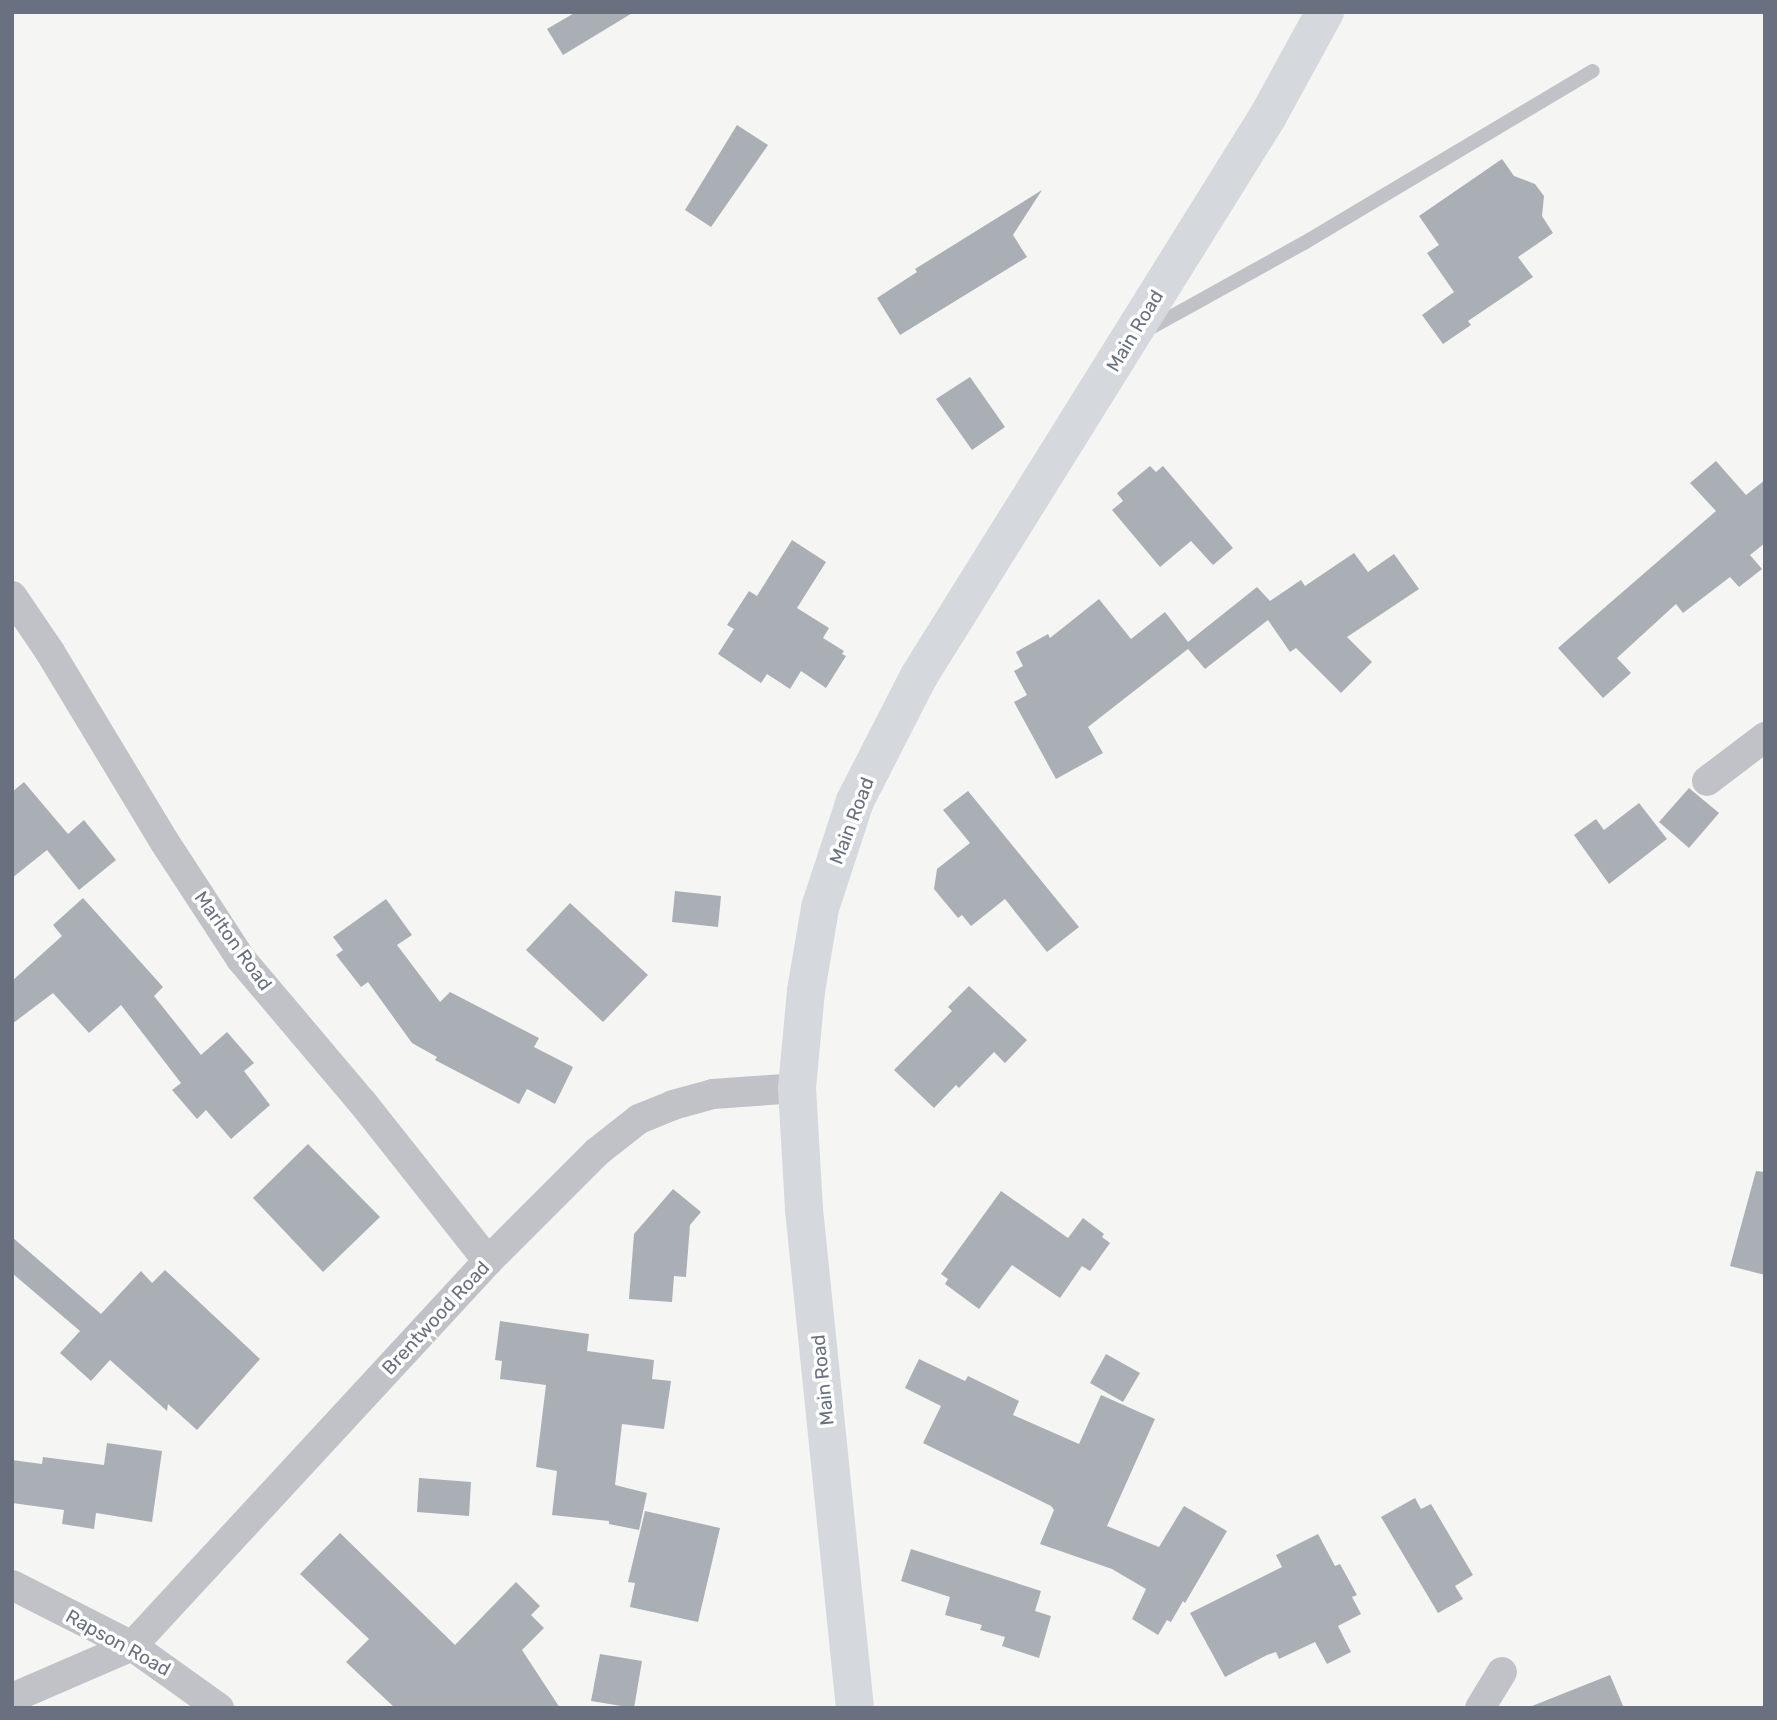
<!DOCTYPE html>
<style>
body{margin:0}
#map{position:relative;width:1777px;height:1720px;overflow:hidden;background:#f5f6f3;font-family:Rubik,sans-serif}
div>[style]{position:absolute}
.building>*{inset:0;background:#aaaeb5}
.service>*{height:14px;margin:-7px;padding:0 7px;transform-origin:7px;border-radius:7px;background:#c0c2c7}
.minor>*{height:30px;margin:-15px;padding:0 15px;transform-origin:15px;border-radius:15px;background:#c0c2c7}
.secondary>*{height:38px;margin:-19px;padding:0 19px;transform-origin:19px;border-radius:19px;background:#d5d8dc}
span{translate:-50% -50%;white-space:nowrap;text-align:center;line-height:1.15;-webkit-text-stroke:7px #fff;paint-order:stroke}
.street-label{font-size:19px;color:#697181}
.frame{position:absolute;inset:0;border:14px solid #697181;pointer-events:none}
</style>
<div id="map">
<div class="building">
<div style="clip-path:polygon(576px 12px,634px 12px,563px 55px,547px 29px)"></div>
<div style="clip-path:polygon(737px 125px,768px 145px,711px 227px,685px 210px)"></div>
<div style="clip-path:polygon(1502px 159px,1514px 176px,1535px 184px,1544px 196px,1542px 216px,1553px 233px,1518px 257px,1533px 277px,1468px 321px,1471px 325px,1443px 344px,1422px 315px,1454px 292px,1427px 253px,1439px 245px,1419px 216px)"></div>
<div style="clip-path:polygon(1042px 190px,1013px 235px,1027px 257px,900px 335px,877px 298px,917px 272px,915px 269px)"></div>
<div style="clip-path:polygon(970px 377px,1005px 427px,972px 450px,936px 399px)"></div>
<div style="clip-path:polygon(1716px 461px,1746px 495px,1765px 480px,1765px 543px,1750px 555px,1762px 569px,1739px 587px,1730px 577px,1683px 613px,1676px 604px,1617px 658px,1631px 673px,1603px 698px,1558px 648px,1716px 511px,1690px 483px)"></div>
<div style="clip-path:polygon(1150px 466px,1156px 472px,1163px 466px,1233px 548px,1213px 565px,1191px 541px,1160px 567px,1112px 510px,1123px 501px,1117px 493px)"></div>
<div style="clip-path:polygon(792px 540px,826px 562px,797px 608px,829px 628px,823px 638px,844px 651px,842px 654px,846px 656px,826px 688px,801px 671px,790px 689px,767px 674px,761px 683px,718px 654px,734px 629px,727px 625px,749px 591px,757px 596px)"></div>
<div style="clip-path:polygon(1354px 553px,1368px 572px,1394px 554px,1419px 589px,1347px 637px,1372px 662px,1341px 693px,1296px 648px,1290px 652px,1268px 620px,1205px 669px,1188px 649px,1088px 727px,1103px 753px,1056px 779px,1014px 702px,1027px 695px,1014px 671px,1023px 666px,1016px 652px,1048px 634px,1050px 638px,1099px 599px,1131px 639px,1165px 612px,1188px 642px,1257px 587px,1270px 601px,1301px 580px,1305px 586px)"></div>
<div style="clip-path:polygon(24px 782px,68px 834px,84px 820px,116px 860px,79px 890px,47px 850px,12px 878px,12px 792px)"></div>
<div style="clip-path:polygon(1689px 788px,1719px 813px,1689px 848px,1659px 822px)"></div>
<div style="clip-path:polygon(968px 791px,1079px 927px,1047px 952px,1005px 899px,971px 926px,962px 915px,958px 918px,934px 889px,937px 869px,970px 843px,943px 810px)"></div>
<div style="clip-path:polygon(1639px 803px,1667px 839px,1609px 884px,1574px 835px,1596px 819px,1604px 830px)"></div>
<div style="clip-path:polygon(675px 891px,721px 896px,718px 927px,672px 922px)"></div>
<div style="clip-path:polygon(83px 898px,163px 987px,154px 996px,201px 1055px,227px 1032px,254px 1063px,244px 1071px,270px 1105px,231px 1139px,206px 1110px,197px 1119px,172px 1090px,181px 1083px,121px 1005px,89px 1033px,53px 993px,12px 1024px,12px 981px,62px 936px,53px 925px)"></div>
<div style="clip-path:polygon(386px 899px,412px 935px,397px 945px,440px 1002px,450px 992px,539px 1038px,534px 1047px,573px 1067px,555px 1104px,527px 1089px,519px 1104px,435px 1060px,437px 1057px,412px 1043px,368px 982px,361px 987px,336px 955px,343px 950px,333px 937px)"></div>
<div style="clip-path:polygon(570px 903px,648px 975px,603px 1022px,526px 950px)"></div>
<div style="clip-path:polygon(969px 986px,1027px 1040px,1005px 1063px,994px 1052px,959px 1088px,956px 1085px,934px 1108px,894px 1070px,952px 1011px,948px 1007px)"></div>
<div style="clip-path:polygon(308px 1144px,380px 1217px,323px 1272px,253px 1198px)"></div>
<div style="clip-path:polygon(1756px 1171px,1765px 1172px,1765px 1275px,1730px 1266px)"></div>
<div style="clip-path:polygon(673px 1189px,701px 1212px,690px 1225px,686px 1277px,674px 1276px,672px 1302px,629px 1299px,634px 1234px)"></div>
<div style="clip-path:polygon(1001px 1191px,1068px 1238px,1083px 1218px,1104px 1234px,1102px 1237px,1110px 1243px,1090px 1271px,1082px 1266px,1060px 1298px,1012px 1265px,979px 1309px,945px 1284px,948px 1279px,941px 1274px)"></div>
<div style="clip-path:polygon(12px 1237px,101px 1314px,141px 1271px,152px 1283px,165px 1270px,260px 1359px,197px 1430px,168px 1404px,167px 1411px,110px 1360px,91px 1381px,60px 1353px,80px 1331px,12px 1273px)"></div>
<div style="clip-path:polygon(500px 1321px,589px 1334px,587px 1351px,654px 1360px,652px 1379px,671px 1381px,664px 1429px,622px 1424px,615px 1485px,647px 1493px,639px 1530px,609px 1524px,609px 1521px,552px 1515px,557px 1471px,536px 1467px,546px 1385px,500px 1379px,502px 1361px,495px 1360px)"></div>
<div style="clip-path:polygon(1106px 1354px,1140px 1373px,1123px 1402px,1090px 1383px)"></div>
<div style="clip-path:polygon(919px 1359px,965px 1381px,968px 1376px,1019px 1401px,1013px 1415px,1079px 1444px,1101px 1395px,1155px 1419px,1107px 1526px,1159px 1547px,1184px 1506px,1227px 1531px,1185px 1603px,1183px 1601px,1171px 1622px,1167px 1620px,1158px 1635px,1132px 1619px,1146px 1589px,1112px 1569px,1040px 1544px,1054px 1510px,1051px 1506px,923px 1443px,941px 1406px,905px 1388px)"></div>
<div style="clip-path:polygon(107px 1443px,162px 1451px,152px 1522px,96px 1513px,94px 1529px,62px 1524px,64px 1510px,12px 1503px,12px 1460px,42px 1464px,43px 1457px,104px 1465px)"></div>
<div style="clip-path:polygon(419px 1478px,471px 1482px,469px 1516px,417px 1512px)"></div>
<div style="clip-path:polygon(1415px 1498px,1421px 1509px,1431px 1504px,1473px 1575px,1455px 1586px,1463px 1599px,1438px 1613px,1381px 1517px)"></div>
<div style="clip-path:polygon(645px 1511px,720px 1528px,698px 1622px,630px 1607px,635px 1583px,628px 1582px)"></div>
<div style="clip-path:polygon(340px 1533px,455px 1645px,516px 1582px,540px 1606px,531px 1615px,544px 1628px,522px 1650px,560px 1708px,395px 1708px,346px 1662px,369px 1639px,300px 1574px)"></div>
<div style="clip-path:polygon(1318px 1534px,1335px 1566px,1340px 1564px,1357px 1595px,1352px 1597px,1361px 1614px,1338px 1626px,1351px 1652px,1327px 1664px,1315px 1642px,1279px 1659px,1276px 1652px,1267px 1655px,1225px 1677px,1190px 1613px,1282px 1567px,1276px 1555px)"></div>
<div style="clip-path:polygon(911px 1549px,1041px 1591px,1035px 1611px,1051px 1616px,1039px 1658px,1002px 1646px,1005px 1637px,980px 1630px,982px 1625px,945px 1615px,950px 1597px,901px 1581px)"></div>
<div style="clip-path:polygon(600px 1654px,642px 1661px,634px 1708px,591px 1701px)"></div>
<div style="clip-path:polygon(1610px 1675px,1624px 1708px,1532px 1708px,1532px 1706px)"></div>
</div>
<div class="service">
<div style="left:1147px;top:330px;width:179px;rotate:-29deg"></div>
<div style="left:1304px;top:243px;width:336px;rotate:-30.8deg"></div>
</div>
<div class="minor">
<div style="left:12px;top:596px;width:68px;rotate:55.8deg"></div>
<div style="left:50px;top:652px;width:221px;rotate:58.9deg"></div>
<div style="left:164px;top:841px;width:141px;rotate:56.9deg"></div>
<div style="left:241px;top:959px;width:187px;rotate:49.8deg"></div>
<div style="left:362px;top:1102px;width:203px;rotate:51.6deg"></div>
<div style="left:1707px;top:781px;width:73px;rotate:-37.2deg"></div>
<div style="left:12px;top:1585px;width:135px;rotate:26.9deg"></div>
<div style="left:132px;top:1646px;width:107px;rotate:35.5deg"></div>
<div style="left:12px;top:1698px;width:131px;rotate:-23.4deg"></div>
<div style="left:132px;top:1646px;width:524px;rotate:-47.24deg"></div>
<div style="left:488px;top:1261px;width:154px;rotate:-45deg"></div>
<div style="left:597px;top:1152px;width:53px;rotate:-38.2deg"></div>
<div style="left:639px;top:1119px;width:37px;rotate:-22deg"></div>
<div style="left:673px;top:1105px;width:41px;rotate:-15.4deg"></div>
<div style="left:713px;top:1094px;width:84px;rotate:-4.1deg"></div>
<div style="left:1480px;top:1708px;width:42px;rotate:-58.6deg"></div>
</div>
<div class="secondary">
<div style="left:855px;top:1708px;width:502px;rotate:-95.84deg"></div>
<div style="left:804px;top:1209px;width:121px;rotate:-93.3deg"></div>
<div style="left:797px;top:1088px;width:97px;rotate:-84.7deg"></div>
<div style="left:806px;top:991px;width:84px;rotate:-80.4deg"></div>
<div style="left:820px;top:908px;width:113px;rotate:-71.9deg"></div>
<div style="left:855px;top:801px;width:140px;rotate:-62.9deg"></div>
<div style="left:919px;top:676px;width:660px;rotate:-58.07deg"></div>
<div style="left:1268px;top:116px;width:119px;rotate:-61.3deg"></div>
</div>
<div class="street-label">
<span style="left:1135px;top:331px;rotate:-59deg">Main Road</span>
<span style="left:852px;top:821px;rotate:-69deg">Main Road</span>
<span style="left:233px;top:941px;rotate:54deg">Marlton Road</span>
<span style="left:436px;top:1318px;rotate:-47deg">Brentwood Road</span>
<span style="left:823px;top:1380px;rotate:-96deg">Main Road</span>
<span style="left:118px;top:1643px;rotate:29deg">Rapson Road</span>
</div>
<div class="frame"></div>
</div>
